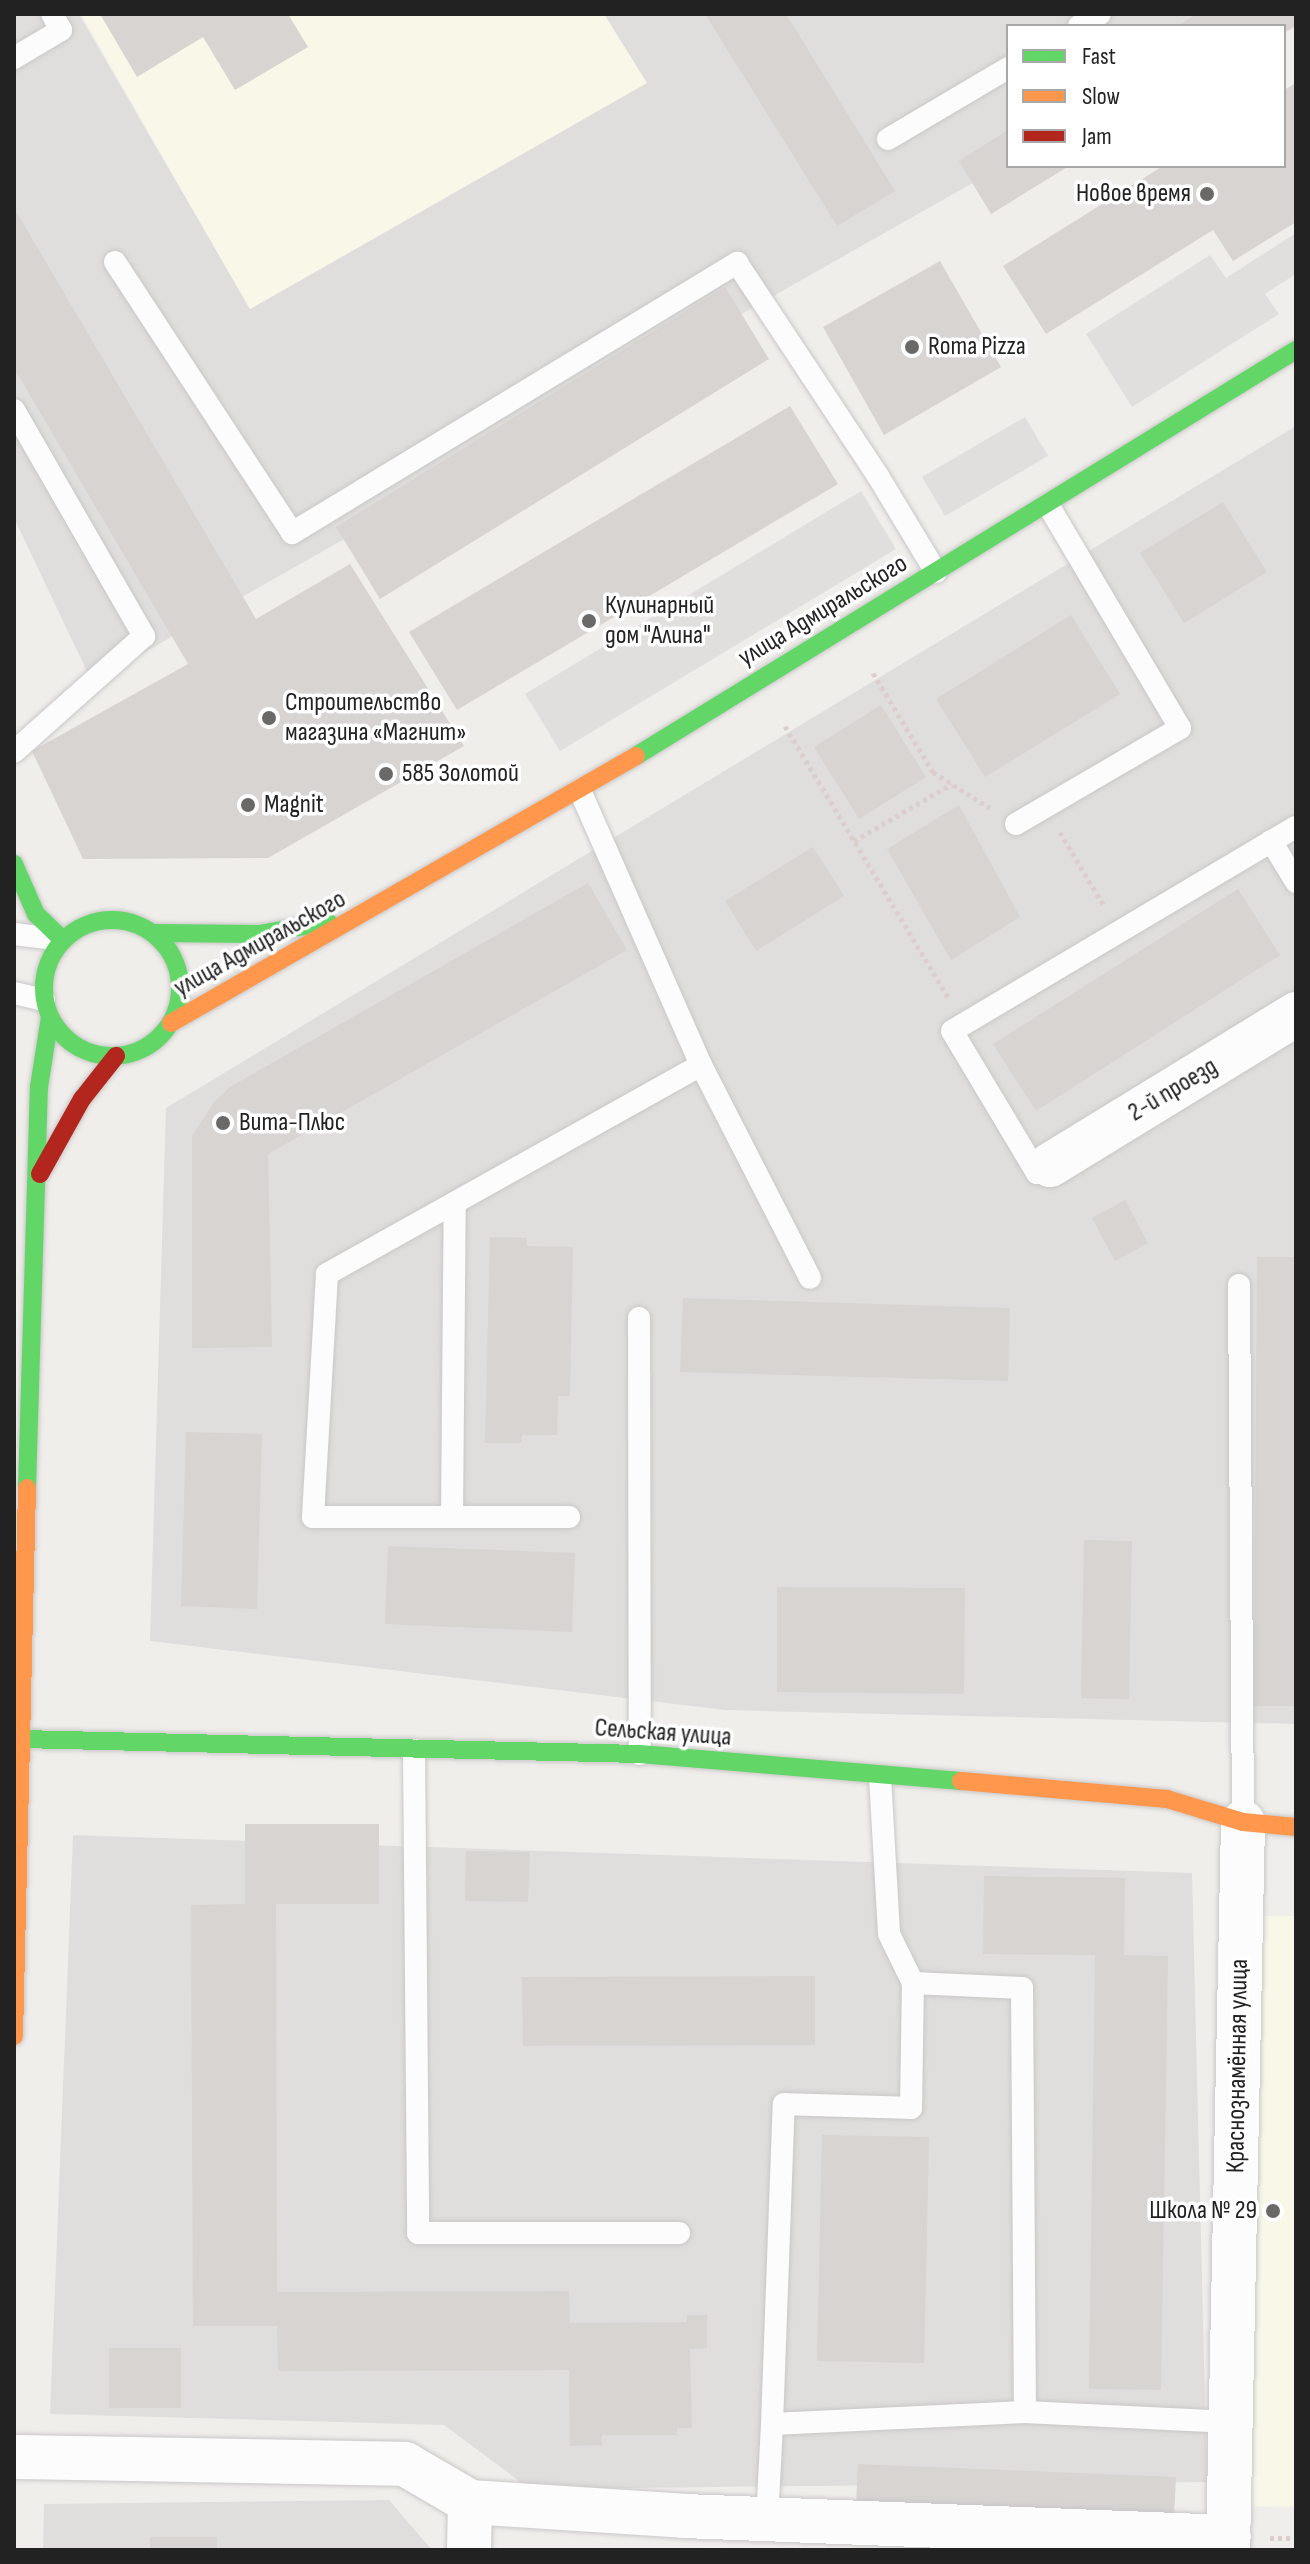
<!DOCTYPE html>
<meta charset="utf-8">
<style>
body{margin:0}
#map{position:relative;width:1310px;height:2564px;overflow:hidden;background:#f0eeeb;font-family:"Sofia Sans Condensed",sans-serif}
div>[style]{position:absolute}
.residential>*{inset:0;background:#dfdedc}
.education>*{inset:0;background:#f8f7e8}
.parking>*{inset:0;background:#e0dfde}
.building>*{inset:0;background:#d7d4d2}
.path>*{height:5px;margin-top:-2.5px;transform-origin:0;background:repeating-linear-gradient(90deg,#dccecd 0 4px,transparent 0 8px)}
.roads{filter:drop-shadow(0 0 2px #c9c8c7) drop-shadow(0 0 2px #c9c8c7)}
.lane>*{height:22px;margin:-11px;padding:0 11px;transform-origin:11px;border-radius:11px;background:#fdfcfc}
.street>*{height:44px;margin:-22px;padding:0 22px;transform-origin:22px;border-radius:22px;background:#fdfcfc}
.fast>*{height:18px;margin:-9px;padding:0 9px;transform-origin:9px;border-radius:9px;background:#63d668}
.fast>.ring{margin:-9px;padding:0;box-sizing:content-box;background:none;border:18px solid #63d668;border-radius:50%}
.slow>*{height:18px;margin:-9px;padding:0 9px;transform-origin:9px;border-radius:9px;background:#ff974d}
.jam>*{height:18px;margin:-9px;padding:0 9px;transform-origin:9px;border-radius:9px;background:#b3261e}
.dots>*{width:22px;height:22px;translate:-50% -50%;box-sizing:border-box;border:4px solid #fff;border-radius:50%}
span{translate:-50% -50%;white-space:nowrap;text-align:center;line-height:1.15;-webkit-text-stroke:7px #fff;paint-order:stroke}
.poi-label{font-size:26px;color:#222}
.right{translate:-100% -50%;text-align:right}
.left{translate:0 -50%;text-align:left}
.street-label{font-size:26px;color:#222}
.frame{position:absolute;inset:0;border:16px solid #222;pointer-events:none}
.legend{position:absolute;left:1006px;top:24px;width:280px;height:144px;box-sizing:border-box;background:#fff;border:2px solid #a7a7a7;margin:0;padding:10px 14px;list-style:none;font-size:24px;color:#222}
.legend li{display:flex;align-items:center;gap:16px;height:40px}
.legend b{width:40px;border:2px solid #a7a7a7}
</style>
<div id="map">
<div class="residential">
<div style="clip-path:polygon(14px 14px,79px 14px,250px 309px,646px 83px,604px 14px,1272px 14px,1250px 26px,1008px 26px,1008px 163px,92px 682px,14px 518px)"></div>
<div style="clip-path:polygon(1296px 426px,1296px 1724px,725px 1710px,150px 1641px,166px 1108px)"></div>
<div style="clip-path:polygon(73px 1835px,1192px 1873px,1207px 2482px,530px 2489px,444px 2425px,50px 2414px)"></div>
<div style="clip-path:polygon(389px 2500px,432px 2550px,43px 2550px,44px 2504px)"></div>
</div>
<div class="education">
<div style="clip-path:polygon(81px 14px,604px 14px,647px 83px,250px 309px)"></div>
<div style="clip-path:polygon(1258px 1916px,1296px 1916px,1296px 2507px,1242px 2506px)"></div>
</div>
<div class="parking">
<div style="clip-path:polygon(1296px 233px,1296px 274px,1265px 294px,1279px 314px,1132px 407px,1086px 334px,1210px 255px,1226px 278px)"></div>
<div style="clip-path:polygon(1025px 417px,1048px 456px,945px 516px,922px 477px)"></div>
<div style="clip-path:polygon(861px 491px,896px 549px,560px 751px,525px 694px)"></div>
</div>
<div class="building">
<div style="clip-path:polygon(100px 14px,288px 14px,308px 47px,235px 90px,203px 37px,137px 77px)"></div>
<div style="clip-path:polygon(705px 14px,786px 14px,895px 191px,837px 226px)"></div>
<div style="clip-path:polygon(1197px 14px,1296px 14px,1296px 26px,1284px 33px,1284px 26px,1177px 26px)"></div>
<div style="clip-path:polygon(1296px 83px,1296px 222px,1233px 261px,1213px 230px,1046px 334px,1003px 266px,1163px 166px,1284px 166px,1284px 90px)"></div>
<div style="clip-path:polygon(1008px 130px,1008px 166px,1069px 166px,991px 214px,959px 161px)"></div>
<div style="clip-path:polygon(14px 208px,256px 619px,350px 564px,464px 746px,268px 858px,83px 859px,32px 751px,188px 664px,14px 368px)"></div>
<div style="clip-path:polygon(940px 261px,1001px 367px,884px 435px,823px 327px)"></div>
<div style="clip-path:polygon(725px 287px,769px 359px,380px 599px,336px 527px)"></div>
<div style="clip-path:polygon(790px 406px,838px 484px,457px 710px,409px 632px)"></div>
<div style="clip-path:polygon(1223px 502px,1267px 572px,1184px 623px,1140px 553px)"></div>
<div style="clip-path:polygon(1071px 615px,1120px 694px,985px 777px,936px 699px)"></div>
<div style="clip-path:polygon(881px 705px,926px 777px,859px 819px,814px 747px)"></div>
<div style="clip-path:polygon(959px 805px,1020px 917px,951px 960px,887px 849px)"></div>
<div style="clip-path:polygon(813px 847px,844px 896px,756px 951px,725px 901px)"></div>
<div style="clip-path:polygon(588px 883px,627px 950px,268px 1154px,272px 1347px,192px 1348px,192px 1136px,214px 1102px,230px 1087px)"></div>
<div style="clip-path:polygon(1238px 889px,1280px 955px,1036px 1111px,993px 1044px)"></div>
<div style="clip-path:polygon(1125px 1200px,1148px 1243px,1115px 1261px,1092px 1218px)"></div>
<div style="clip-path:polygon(490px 1237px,527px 1238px,527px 1246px,573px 1247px,570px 1396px,558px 1396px,557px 1435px,522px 1435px,522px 1443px,485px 1443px)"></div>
<div style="clip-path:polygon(1257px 1257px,1296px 1257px,1296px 1706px,1254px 1706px)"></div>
<div style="clip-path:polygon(683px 1298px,1010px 1308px,1008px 1381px,680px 1372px)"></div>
<div style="clip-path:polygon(186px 1432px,262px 1434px,257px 1609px,181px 1606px)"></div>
<div style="clip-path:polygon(1084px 1540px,1132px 1541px,1129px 1699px,1081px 1698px)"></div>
<div style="clip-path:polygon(388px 1546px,575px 1553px,572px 1632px,385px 1624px)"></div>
<div style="clip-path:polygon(777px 1587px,965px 1588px,964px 1694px,777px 1692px)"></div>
<div style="clip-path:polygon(245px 1824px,379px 1824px,379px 1904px,276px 1904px,277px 2292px,569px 2291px,570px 2323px,687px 2322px,687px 2315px,707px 2315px,707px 2348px,690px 2349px,692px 2428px,677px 2428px,677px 2435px,602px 2435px,602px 2445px,570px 2446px,569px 2370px,278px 2371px,277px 2326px,193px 2326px,191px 1905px,245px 1904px)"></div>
<div style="clip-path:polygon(466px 1851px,530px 1852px,528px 1902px,465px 1901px)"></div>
<div style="clip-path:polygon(984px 1876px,1125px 1878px,1124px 1955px,1168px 1956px,1161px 2390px,1089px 2389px,1095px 1955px,983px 1954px)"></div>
<div style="clip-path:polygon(815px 1976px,815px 2045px,523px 2046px,522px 1977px)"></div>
<div style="clip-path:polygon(822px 2135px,929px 2137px,924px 2363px,817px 2361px)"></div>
<div style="clip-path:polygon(109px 2348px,181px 2348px,181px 2408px,109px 2408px)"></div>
<div style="clip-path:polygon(858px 2464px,1176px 2477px,1174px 2517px,856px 2504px)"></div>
<div style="clip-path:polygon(150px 2537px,217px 2537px,217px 2550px,150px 2550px)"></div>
</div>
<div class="path">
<div style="left:873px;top:673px;width:116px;rotate:58.8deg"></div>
<div style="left:933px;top:772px;width:67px;rotate:32.3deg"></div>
<div style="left:785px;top:726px;width:318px;rotate:59deg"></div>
<div style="left:1060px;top:832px;width:86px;rotate:59.3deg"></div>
<div style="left:854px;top:841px;width:113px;rotate:-30.2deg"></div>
<div style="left:1270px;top:2538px;width:26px"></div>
</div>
<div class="roads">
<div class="lane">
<div style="left:1079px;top:26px;width:24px;rotate:-30deg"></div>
<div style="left:14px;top:58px;width:55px;rotate:-30.8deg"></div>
<div style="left:61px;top:30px;width:18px;rotate:-119deg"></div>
<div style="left:888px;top:139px;width:139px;rotate:-30.6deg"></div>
<div style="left:115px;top:262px;width:324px;rotate:56.8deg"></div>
<div style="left:292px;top:533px;width:521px;rotate:-31.25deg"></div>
<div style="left:737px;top:263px;width:255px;rotate:56.5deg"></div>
<div style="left:878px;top:476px;width:112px;rotate:58.9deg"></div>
<div style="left:14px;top:410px;width:261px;rotate:60.1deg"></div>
<div style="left:144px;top:636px;width:174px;rotate:138.3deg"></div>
<div style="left:1016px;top:824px;width:190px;rotate:-30.3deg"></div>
<div style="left:1180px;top:728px;width:259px;rotate:-120.6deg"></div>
<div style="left:1271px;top:841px;width:48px;rotate:58.6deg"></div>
<div style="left:14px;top:934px;width:40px;rotate:7.1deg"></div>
<div style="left:14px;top:993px;width:31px;rotate:13deg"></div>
<div style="left:701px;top:1065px;width:239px;rotate:62.9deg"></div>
<div style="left:1049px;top:1166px;width:14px;rotate:150deg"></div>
<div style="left:1037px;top:1173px;width:165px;rotate:-120.9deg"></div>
<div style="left:952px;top:1031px;width:400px;rotate:-30.7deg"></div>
<div style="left:1239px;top:1285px;width:537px;rotate:89.57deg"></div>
<div style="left:639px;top:1318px;width:436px;rotate:89.9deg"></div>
<div style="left:452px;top:1517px;width:314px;rotate:-89.5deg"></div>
<div style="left:569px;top:1517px;width:256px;rotate:180deg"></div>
<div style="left:313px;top:1517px;width:243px;rotate:-86.7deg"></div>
<div style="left:327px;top:1274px;width:428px;rotate:-29.2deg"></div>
<div style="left:701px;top:1065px;width:300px;rotate:-113.8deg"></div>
<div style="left:414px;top:1750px;width:483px;rotate:89.5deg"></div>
<div style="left:418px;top:2233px;width:261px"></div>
<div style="left:880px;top:1777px;width:157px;rotate:86.7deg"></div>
<div style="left:889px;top:1934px;width:55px;rotate:63.9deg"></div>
<div style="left:913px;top:1983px;width:109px;rotate:2.6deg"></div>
<div style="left:1022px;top:1988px;width:424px;rotate:89.6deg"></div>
<div style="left:1025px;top:2412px;width:253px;rotate:177.3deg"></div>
<div style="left:772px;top:2424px;width:320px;rotate:-87.9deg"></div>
<div style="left:784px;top:2104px;width:127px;rotate:1.8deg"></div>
<div style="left:911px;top:2108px;width:125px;rotate:-89.1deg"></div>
<div style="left:1025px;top:2412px;width:206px;rotate:2.8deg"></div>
<div style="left:767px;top:2520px;width:96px;rotate:-87deg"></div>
</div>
<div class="street">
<div style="left:1050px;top:1165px;width:289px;rotate:-31.5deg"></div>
<div style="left:14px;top:2457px;width:391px;rotate:1deg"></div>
<div style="left:405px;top:2464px;width:75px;rotate:30.3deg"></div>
<div style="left:470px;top:2502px;width:214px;rotate:3.7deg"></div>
<div style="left:684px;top:2516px;width:545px;rotate:2.21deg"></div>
<div style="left:469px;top:2550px;width:48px;rotate:-88.8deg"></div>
<div style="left:1228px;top:2550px;width:728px;rotate:-88.82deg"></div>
</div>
<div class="fast">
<div style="left:636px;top:756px;width:775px;rotate:-31.6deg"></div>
<div style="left:14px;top:864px;width:55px;rotate:66.3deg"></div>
<div style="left:36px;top:914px;width:37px;rotate:44deg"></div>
<div class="ring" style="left:44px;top:920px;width:118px;height:118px"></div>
<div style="left:154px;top:933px;width:105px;rotate:0.5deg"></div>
<div style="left:259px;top:934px;width:70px;rotate:-9.9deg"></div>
<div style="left:27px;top:1488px;width:401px;rotate:-88.3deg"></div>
<div style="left:39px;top:1087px;width:71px;rotate:-81.1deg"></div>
<div style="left:21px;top:1739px;width:619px;rotate:1.39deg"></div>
<div style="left:640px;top:1754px;width:322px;rotate:4.8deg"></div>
</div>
<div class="slow">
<div style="left:171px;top:1023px;width:536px;rotate:-29.86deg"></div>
<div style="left:961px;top:1781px;width:207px;rotate:5deg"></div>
<div style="left:1167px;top:1799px;width:79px;rotate:16.8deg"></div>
<div style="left:1243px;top:1822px;width:53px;rotate:5.4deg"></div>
<div style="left:14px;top:2036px;width:548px;rotate:-88.64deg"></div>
</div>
<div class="jam">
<div style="left:40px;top:1174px;width:86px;rotate:-60.8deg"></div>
<div style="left:82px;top:1099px;width:55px;rotate:-51.7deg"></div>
</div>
</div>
<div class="dots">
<div style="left:1207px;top:194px;background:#6a6968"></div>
<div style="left:912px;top:347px;background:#6a6968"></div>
<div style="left:589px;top:621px;background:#6a6968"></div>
<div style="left:269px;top:718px;background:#6a6968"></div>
<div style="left:386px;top:774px;background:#6a6968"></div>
<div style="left:248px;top:805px;background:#6a6968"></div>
<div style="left:223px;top:1123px;background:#6a6968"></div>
<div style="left:1273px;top:2211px;background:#6a6968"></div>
</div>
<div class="poi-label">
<span class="right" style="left:1191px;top:194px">Новое время</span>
<span class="left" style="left:928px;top:347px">Roma Pizza</span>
<span class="left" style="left:605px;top:621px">Кулинарный<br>дом "Алина"</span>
<span class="left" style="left:285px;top:718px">Строительство<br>магазина «Магнит»</span>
<span class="left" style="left:402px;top:774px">585 Золотой</span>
<span class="left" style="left:264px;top:805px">Magnit</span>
<span class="left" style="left:239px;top:1123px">Вита-Плюс</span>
<span class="right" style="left:1257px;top:2211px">Школа № 29</span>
</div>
<div class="street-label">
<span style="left:823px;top:611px;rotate:-31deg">улица Адмиральского</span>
<span style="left:260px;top:944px;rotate:-29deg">улица Адмиральского</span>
<span style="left:1173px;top:1090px;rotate:-31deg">2-й проезд</span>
<span style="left:663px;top:1733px;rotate:4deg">Сельская улица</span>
<span style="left:1238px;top:2066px;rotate:-89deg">Краснознамённая улица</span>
</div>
<div class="frame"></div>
<ul class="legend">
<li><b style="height:10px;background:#63d668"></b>Fast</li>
<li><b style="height:10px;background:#ff974d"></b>Slow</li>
<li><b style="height:10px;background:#b3261e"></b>Jam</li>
</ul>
</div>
